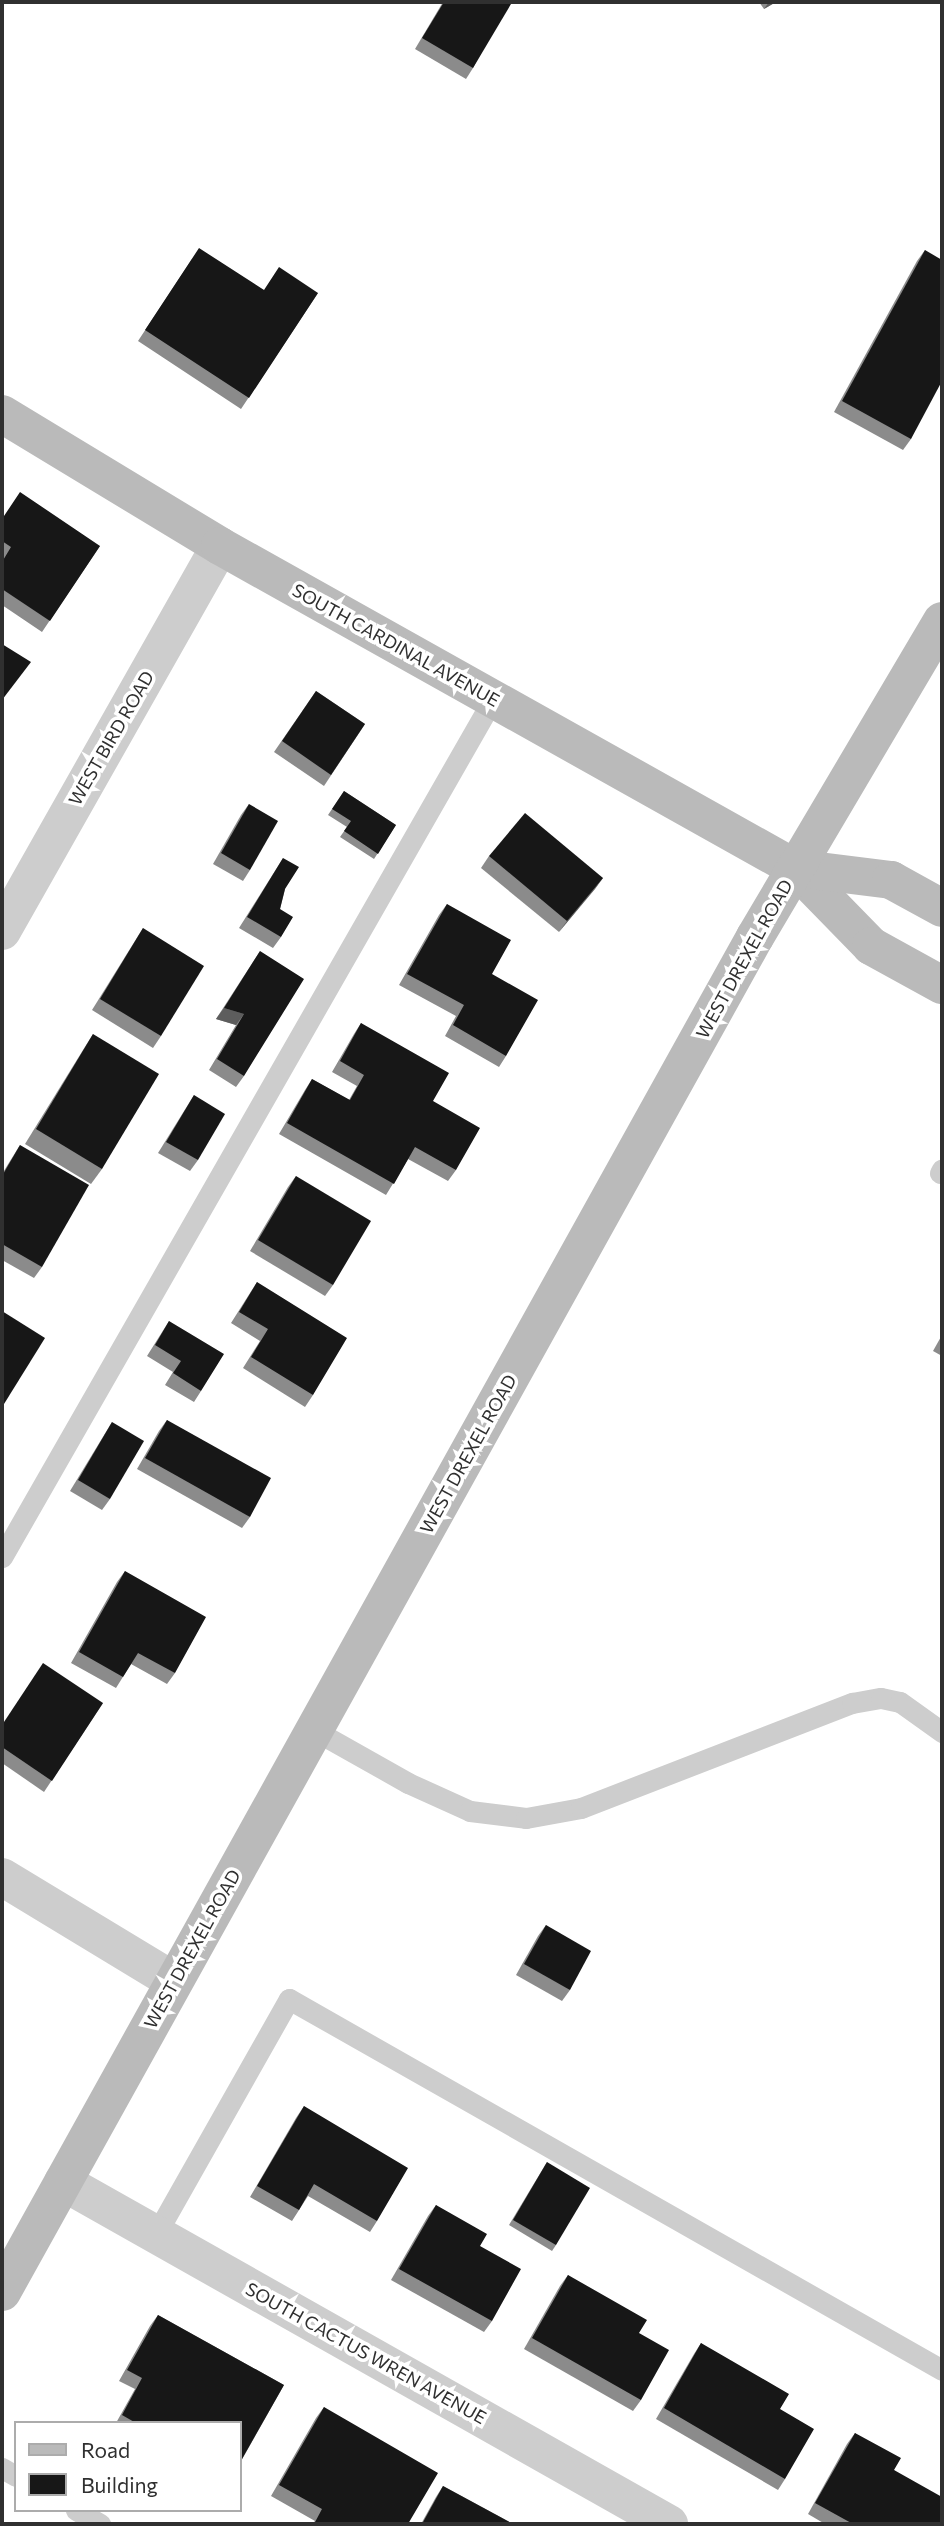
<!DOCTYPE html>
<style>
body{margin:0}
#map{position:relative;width:944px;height:2526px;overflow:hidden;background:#fff;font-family:Commissioner,sans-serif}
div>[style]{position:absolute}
.lane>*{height:21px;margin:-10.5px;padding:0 10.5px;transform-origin:10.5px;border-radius:10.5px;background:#cdcdcd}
.street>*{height:38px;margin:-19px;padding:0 19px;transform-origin:19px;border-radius:19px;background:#cdcdcd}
.secondary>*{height:38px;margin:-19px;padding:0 19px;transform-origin:19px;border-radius:19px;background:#bababa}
.wall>*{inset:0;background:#8b8b8b}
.shaded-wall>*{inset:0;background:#5d5d5d}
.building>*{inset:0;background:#171717}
span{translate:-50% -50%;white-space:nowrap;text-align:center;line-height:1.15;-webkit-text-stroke:7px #fff;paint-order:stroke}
.street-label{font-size:18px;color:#303030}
.frame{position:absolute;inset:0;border:4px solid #303030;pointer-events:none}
.legend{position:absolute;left:14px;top:2421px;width:228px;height:91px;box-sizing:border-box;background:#fff;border:2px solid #acacac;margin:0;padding:9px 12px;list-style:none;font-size:21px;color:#303030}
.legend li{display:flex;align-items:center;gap:14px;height:35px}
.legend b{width:35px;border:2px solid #acacac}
</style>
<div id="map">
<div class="lane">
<div style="left:940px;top:1173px;width:4px;rotate:-63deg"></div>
<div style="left:2px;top:1557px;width:989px;rotate:-60.22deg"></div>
<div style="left:314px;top:1730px;width:108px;rotate:29.4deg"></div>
<div style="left:408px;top:1783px;width:68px;rotate:24.3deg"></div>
<div style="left:470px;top:1811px;width:56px;rotate:7.1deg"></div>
<div style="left:526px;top:1818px;width:56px;rotate:-10.3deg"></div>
<div style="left:581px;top:1808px;width:291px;rotate:-21.2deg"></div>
<div style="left:852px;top:1703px;width:29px;rotate:-10deg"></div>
<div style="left:881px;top:1698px;width:19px;rotate:12deg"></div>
<div style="left:900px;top:1702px;width:52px;rotate:35.5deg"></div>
<div style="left:156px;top:2234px;width:270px;rotate:-60.5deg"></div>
<div style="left:289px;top:1999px;width:751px;rotate:29.6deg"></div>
<div style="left:2px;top:2468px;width:16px;rotate:30deg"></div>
<div style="left:76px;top:2510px;width:28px;rotate:30deg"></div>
</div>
<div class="street">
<div style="left:2px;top:931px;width:442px;rotate:-60.5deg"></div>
<div style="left:2px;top:1877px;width:201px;rotate:31.2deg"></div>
<div style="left:63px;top:2182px;width:696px;rotate:29.44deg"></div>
</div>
<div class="secondary">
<div style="left:2px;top:414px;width:255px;rotate:31.2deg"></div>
<div style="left:220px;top:546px;width:659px;rotate:29.25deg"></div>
<div style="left:795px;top:868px;width:109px;rotate:45.7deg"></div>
<div style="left:871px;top:946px;width:81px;rotate:28.8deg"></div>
<div style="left:795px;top:868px;width:97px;rotate:7.1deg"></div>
<div style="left:891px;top:880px;width:58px;rotate:28.8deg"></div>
<div style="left:2px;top:2292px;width:1550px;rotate:-60.94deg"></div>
<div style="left:755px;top:937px;width:367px;rotate:-59.4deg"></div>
</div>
<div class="wall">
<div style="clip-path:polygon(443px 2px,508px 2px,473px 68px,466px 79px,415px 49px)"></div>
<div style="clip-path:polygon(759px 2px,776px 2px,764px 9px)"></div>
<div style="clip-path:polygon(925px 250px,911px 439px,903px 450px,834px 412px,917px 261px)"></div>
<div style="clip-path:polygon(192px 259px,264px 290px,318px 293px,241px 409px,138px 341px)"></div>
<div style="clip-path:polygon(2px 519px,100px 546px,42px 632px,2px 605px,2px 561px,4px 558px,2px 557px)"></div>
<div style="clip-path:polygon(316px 691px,365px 724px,324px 786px,274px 752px)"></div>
<div style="clip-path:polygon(344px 791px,396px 825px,374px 859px,340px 837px,347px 827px,328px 815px)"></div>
<div style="clip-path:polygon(249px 804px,250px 870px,243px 881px,213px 864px,241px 815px)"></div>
<div style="clip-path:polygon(489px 856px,603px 878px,559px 932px,481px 868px)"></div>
<div style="clip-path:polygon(283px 858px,285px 889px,280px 909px,281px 937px,273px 948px,239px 928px)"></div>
<div style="clip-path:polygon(447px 904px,492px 974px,506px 1056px,499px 1067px,445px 1036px,456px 1016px,399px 985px,439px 915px)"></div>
<div style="clip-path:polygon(143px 928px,161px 1036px,153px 1048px,92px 1010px)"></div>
<div style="clip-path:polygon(260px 951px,244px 1076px,236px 1087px,209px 1070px,236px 1025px,216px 1019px)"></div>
<div style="clip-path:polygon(361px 1023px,433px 1101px,456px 1170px,448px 1181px,408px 1159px,386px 1195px,279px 1134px,305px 1090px,312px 1079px,349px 1100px,357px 1086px,332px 1072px,354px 1034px)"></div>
<div style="clip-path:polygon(93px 1034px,102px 1169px,91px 1184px,25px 1144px,83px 1050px)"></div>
<div style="clip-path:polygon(194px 1095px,198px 1160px,190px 1171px,158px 1153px)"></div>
<div style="clip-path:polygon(20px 1145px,42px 1267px,34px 1278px,2px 1260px,2px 1174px)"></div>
<div style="clip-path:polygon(296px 1176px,333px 1285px,325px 1296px,250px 1251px,288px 1187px)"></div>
<div style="clip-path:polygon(257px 1282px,313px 1395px,305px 1407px,243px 1368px,260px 1341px,231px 1323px)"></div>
<div style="clip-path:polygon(169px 1321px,201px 1391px,194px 1402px,165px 1385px,173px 1372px,147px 1356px)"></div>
<div style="clip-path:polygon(942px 1335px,942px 1356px,933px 1351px)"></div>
<div style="clip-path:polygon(167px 1420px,250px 1517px,242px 1528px,137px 1469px,159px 1431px)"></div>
<div style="clip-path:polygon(112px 1422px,110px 1499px,102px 1510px,70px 1491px)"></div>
<div style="clip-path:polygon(125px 1571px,175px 1673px,167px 1684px,131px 1664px,116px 1688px,71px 1663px,117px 1582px)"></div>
<div style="clip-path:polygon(103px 1703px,44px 1792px,2px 1763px,2px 1725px)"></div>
<div style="clip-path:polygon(546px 1925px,570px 1990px,562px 2001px,516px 1975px,538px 1936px)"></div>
<div style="clip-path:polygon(304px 2106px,377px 2221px,370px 2232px,308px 2196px,292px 2221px,250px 2197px,296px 2118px)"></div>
<div style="clip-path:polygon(547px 2162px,556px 2245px,552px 2251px,509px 2225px)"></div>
<div style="clip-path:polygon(436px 2205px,480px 2246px,492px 2321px,484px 2332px,391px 2280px,428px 2216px)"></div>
<div style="clip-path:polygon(568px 2275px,639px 2333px,641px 2400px,633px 2411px,524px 2349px,560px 2286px)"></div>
<div style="clip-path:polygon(158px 2315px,284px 2385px,240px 2463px,240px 2423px,116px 2423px,135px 2389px,119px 2381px,150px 2326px)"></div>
<div style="clip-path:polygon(701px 2343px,780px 2409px,785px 2479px,778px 2490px,656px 2419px,694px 2354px)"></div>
<div style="clip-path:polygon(324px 2407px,408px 2524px,312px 2524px,315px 2521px,271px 2496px,316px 2418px)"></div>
<div style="clip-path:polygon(855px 2433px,894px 2470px,942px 2524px,825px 2524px,808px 2514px,847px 2444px)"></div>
<div style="clip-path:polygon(443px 2486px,513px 2524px,421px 2524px,436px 2497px)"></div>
</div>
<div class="shaded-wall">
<div style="clip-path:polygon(769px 2px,776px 2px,764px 9px)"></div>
<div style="clip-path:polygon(603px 878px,595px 889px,559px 932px,567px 921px)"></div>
<div style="clip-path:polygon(224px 1008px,244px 1014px,236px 1025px,216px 1019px)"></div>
</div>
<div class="building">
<div style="clip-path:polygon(444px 2px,508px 2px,511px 4px,473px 68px,422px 38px)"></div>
<div style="clip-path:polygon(199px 248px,264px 290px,279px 267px,318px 293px,249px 398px,145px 330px)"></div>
<div style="clip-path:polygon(925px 250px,942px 260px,942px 381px,911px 439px,842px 401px)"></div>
<div style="clip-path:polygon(20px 492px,100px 546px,50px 621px,2px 589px,2px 562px,11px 547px,2px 541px,2px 519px)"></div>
<div style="clip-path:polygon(2px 644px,31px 662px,2px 700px)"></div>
<div style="clip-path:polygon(316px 691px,365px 724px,331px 775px,282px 741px)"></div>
<div style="clip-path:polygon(344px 791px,396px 825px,378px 854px,344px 831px,351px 821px,332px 809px)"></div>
<div style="clip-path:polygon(249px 804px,278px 821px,250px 870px,221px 853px)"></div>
<div style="clip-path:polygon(525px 813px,603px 878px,567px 921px,489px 856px)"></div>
<div style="clip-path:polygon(283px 858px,299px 867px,285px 889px,280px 909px,293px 917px,281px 937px,247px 917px)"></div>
<div style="clip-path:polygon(447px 904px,511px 940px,492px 974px,538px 1000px,506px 1056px,453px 1025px,464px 1005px,407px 974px)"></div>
<div style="clip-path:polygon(143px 928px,204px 966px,161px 1036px,100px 999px)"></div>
<div style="clip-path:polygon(260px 951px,304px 979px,244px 1076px,217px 1059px,244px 1014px,224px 1008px)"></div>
<div style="clip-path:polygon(361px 1023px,449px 1073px,433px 1101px,480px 1128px,456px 1170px,415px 1147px,394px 1184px,287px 1123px,312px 1079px,350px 1100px,364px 1075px,340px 1061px)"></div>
<div style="clip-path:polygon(93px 1034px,159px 1074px,102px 1169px,36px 1129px)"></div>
<div style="clip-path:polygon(194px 1095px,225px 1114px,198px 1160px,166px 1142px)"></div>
<div style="clip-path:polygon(20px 1145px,89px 1185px,42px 1267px,2px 1244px,2px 1176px)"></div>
<div style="clip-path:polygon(296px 1176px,371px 1221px,333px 1285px,258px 1240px)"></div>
<div style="clip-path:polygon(257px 1282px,347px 1338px,313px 1395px,251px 1357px,268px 1329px,239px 1312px)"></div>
<div style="clip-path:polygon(2px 1311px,45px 1338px,4px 1404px,2px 1403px)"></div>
<div style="clip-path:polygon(169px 1321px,224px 1354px,201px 1391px,173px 1373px,181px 1361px,155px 1345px)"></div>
<div style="clip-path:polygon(167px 1420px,271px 1478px,250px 1517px,145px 1458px)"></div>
<div style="clip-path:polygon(112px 1422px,144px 1441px,110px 1499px,78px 1480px)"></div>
<div style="clip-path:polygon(125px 1571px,206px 1617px,175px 1673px,138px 1653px,123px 1677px,79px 1652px)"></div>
<div style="clip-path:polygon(43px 1663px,103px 1703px,52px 1781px,2px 1747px,2px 1725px)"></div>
<div style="clip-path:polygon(546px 1925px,591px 1951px,570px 1990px,524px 1964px)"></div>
<div style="clip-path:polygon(304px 2106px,408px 2168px,377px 2221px,314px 2184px,299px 2210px,257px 2186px)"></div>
<div style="clip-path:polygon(547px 2162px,590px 2188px,556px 2245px,513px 2220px)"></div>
<div style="clip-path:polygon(436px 2205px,487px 2234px,480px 2246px,521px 2269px,492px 2321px,399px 2269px)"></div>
<div style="clip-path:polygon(568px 2275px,647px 2320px,639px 2333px,669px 2350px,641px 2400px,532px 2338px)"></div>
<div style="clip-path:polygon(158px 2315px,284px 2385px,242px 2459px,240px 2458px,240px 2423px,136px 2423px,122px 2415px,142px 2378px,127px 2370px)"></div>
<div style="clip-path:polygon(701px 2343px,789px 2394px,780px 2409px,814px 2429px,785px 2479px,664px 2408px)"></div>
<div style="clip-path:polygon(324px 2407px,438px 2473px,408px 2524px,314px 2524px,322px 2509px,279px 2485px)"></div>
<div style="clip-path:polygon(855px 2433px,901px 2458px,894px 2470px,942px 2497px,942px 2524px,853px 2524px,815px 2503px)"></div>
<div style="clip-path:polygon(443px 2486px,513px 2524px,422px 2524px)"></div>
</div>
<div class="street-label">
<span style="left:396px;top:645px;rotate:29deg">SOUTH CARDINAL AVENUE</span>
<span style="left:111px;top:738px;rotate:-60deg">WEST BIRD ROAD</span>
<span style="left:744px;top:959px;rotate:-61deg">WEST DREXEL ROAD</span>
<span style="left:468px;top:1454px;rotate:-61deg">WEST DREXEL ROAD</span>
<span style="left:192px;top:1949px;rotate:-61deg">WEST DREXEL ROAD</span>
<span style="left:366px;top:2353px;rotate:29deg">SOUTH CACTUS WREN AVENUE</span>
</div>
<div class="frame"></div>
<ul class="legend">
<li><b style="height:9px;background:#bababa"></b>Road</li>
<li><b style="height:19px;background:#171717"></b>Building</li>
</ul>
</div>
